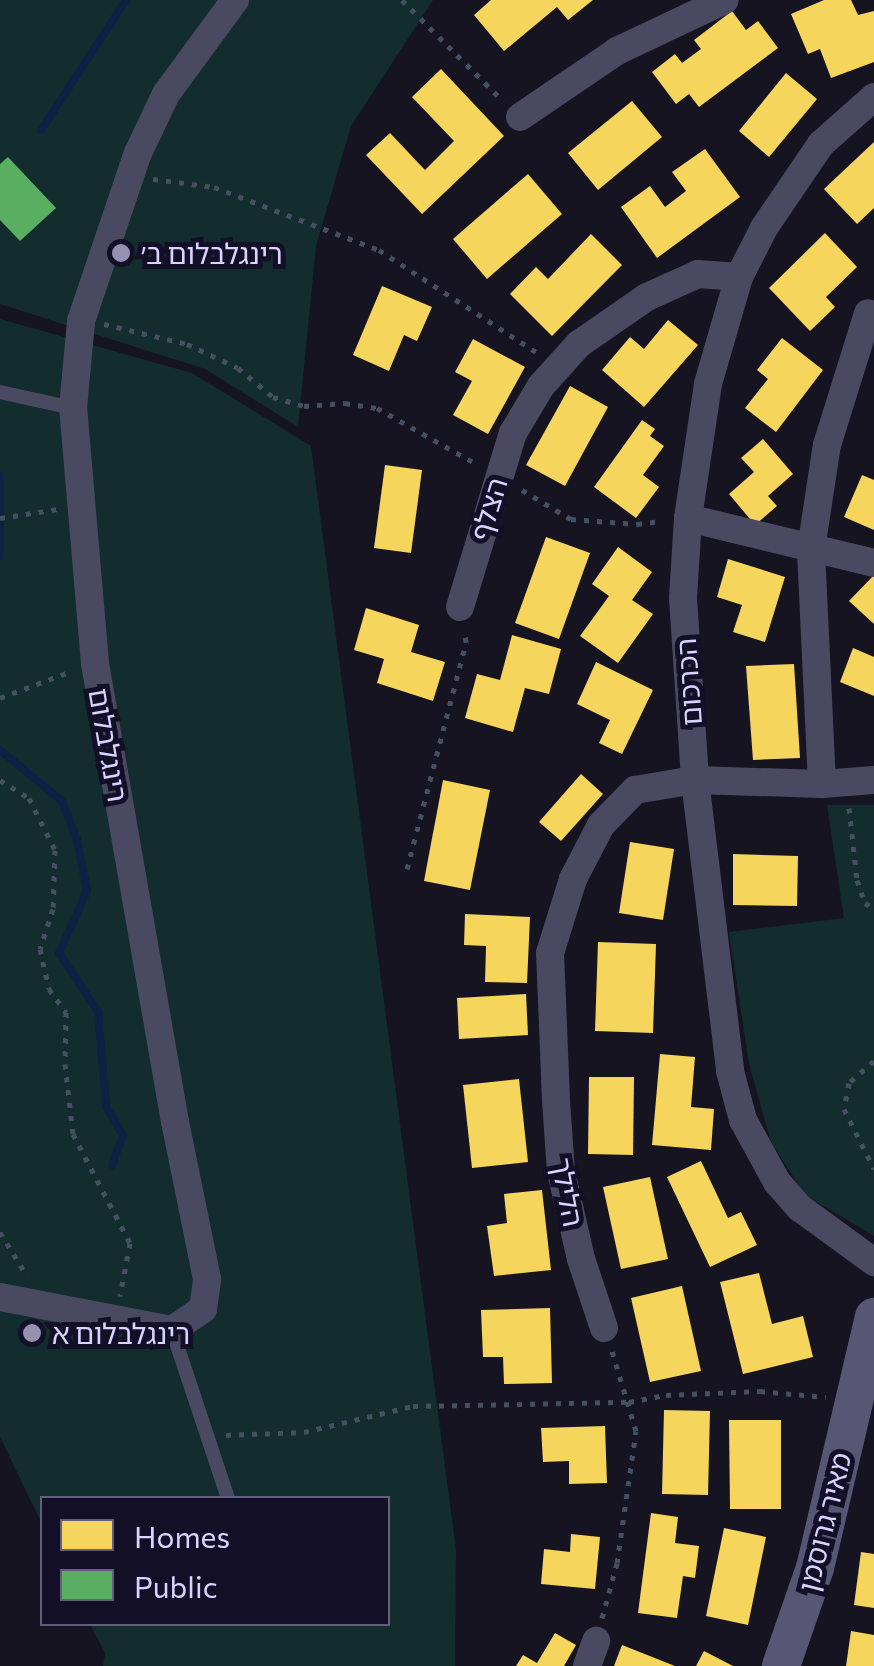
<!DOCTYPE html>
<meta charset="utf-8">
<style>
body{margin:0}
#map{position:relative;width:874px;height:1666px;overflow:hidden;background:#161421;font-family:Commissioner,"Noto Sans Hebrew",sans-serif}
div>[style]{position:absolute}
.green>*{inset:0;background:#132c2d}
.homes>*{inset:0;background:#f6d55c}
.public>*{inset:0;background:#5aae61}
.stream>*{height:8px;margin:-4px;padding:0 4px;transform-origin:4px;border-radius:4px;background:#0d2144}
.path>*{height:5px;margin-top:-2.5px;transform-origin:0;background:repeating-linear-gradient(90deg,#44505f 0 5px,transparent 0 13px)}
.lane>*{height:14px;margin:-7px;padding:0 7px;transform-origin:7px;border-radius:7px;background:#4a4962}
.street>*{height:28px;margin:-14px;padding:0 14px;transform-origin:14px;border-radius:14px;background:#4a4962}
.secondary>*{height:38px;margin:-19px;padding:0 19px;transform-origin:19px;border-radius:19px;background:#575674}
.dots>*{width:28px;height:28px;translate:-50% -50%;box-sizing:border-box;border:5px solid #130f26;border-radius:50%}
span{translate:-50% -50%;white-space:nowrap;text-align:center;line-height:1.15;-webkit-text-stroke:10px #130f26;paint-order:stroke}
.poi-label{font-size:28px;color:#d9d4ff}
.left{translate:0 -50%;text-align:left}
.street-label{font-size:28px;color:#d9d4ff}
.legend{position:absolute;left:40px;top:1496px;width:350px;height:130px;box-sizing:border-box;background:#130f26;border:2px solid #625e7d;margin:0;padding:12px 18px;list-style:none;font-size:30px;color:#d9d4ff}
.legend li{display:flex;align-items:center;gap:20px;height:50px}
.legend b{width:50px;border:2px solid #625e7d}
</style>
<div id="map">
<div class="green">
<div style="clip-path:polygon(0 0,433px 0,351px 126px,316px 246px,298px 427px,205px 369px,0 304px)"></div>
<div style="clip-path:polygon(0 319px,192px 373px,311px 446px,456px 1550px,455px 1666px,103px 1666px,105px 1653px,90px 1624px,388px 1624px,388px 1498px,42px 1498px,42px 1524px,0 1437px)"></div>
<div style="clip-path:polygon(827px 805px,874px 805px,874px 1236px,805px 1195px,771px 1142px,749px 1064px,729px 932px,844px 918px)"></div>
</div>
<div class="homes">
<div style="clip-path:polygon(491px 0,593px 0,568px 20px,557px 7px,504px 51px,474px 15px)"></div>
<div style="clip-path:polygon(824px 0,851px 0,858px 15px,874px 11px,874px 62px,831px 78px,820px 49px,808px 54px,791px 14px)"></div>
<div style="clip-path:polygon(732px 11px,746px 30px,758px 21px,778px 48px,699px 107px,689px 94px,676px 104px,652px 72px,675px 54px,682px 63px,701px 49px,694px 40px)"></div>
<div style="clip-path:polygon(441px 69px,504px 136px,422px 214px,366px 155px,390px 133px,425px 170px,454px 141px,412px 97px)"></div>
<div style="clip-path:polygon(786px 73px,817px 99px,769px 157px,739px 131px)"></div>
<div style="clip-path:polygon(632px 101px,662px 137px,598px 190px,568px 153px)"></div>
<div style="clip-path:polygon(874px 142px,874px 208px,857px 224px,824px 189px)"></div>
<div style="clip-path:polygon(705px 149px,740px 197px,657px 258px,621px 207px,650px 186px,665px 207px,686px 191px,672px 172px)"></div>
<div style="clip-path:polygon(528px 174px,562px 214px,487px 279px,453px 239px)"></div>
<div style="clip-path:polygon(825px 233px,857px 267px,826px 297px,835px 307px,810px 331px,769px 288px)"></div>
<div style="clip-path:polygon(591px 234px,622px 265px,552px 336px,510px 294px,536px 267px,548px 279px)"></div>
<div style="clip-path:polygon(382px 286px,432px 307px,417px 341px,404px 335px,389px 371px,353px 355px)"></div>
<div style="clip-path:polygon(668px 320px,698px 345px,644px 407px,602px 370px,630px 337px,644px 349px)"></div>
<div style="clip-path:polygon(782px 338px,823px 370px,776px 432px,745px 408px,768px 379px,757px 370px)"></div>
<div style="clip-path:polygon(473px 339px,525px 367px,488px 434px,453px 415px,472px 381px,455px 372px)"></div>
<div style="clip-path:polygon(570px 386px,608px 407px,565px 486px,526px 465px)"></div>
<div style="clip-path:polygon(642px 420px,655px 429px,650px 436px,664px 446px,643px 475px,659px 487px,636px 518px,594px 487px)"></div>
<div style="clip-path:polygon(763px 439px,793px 474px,768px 496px,777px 506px,755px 525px,729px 494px,754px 472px,741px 458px)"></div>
<div style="clip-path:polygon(385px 465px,422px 470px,411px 553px,374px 548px)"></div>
<div style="clip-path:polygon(862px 475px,874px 480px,874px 530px,844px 517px)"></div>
<div style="clip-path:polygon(546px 537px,590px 553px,559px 639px,515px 623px)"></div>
<div style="clip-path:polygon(618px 547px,652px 572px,632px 600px,653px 614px,618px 663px,580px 636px,609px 596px,592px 584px)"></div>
<div style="clip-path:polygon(728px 559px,785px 577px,765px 642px,733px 632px,742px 605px,717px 597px)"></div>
<div style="clip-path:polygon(874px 575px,874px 624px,849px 601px)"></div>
<div style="clip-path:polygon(366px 608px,419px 625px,411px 652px,445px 662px,433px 701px,377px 683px,384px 659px,354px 650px)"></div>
<div style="clip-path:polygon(512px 635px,561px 649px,549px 694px,525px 688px,513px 732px,465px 718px,477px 674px,500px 680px)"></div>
<div style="clip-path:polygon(853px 648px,874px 657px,874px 696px,840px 682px)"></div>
<div style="clip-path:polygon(596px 662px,653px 690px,622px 754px,599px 743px,610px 720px,577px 704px)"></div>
<div style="clip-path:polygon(794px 664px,800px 758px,753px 760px,746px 666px)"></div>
<div style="clip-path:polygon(581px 774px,603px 794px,561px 841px,539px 822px)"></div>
<div style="clip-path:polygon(443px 780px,490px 790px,470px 890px,424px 881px)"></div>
<div style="clip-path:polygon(630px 842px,674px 849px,663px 920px,619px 913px)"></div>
<div style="clip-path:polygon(733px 854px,798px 856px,797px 906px,733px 905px)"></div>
<div style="clip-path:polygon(465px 914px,530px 917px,527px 983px,485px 982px,486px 946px,464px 945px)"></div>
<div style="clip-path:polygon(598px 942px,656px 944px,653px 1033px,595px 1031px)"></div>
<div style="clip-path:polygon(526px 994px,528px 1035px,459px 1039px,457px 998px)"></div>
<div style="clip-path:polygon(660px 1054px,695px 1057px,691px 1107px,714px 1109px,711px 1150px,652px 1145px)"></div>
<div style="clip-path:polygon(589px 1077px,634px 1077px,633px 1155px,588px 1154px)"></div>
<div style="clip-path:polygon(519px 1079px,528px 1162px,472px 1168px,463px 1085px)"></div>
<div style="clip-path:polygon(701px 1161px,728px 1218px,741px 1212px,757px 1245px,710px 1267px,667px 1177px)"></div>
<div style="clip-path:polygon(650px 1177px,668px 1259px,621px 1269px,603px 1187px)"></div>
<div style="clip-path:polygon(542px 1190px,551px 1270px,494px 1276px,487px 1226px,507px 1223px,504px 1194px)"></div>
<div style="clip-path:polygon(759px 1273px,772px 1324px,803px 1316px,813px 1357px,743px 1374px,720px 1282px)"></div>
<div style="clip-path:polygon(682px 1286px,701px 1371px,650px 1382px,631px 1298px)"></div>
<div style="clip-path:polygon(550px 1308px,552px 1383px,504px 1384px,503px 1357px,483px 1357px,481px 1310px)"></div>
<div style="clip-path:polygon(664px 1410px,710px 1411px,708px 1495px,662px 1494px)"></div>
<div style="clip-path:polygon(729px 1420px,781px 1420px,781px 1509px,730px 1509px)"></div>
<div style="clip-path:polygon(605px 1426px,607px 1483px,569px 1484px,569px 1461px,543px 1462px,541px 1428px)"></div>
<div style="clip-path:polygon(651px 1513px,678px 1517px,675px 1543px,699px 1546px,695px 1578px,683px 1576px,677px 1618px,638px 1613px)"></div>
<div style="clip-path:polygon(724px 1528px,766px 1537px,748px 1625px,706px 1616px)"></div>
<div style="clip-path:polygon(571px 1534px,600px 1537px,595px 1589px,541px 1584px,544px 1549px,570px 1552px)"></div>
<div style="clip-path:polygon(861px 1552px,874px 1554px,874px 1608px,854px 1605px)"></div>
<div style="clip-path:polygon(851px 1631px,874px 1635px,874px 1666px,846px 1666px)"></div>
<div style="clip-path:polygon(555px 1633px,576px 1645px,564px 1666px,516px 1666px,523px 1655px,537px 1663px)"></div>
<div style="clip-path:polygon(622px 1645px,675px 1666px,614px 1666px)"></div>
<div style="clip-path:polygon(704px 1651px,733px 1666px,696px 1666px)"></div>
</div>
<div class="public">
<div style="clip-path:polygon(8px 157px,56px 208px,20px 241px,0 220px,0 164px)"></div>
</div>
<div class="stream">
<div style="left:41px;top:130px;width:155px;rotate:-56.8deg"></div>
<div style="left:0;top:476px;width:80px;rotate:90deg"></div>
<div style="left:0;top:750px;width:80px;rotate:39.4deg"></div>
<div style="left:62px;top:801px;width:42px;rotate:69deg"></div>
<div style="left:77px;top:840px;width:52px;rotate:78.9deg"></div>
<div style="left:87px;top:891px;width:68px;rotate:114.3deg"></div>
<div style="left:59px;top:953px;width:71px;rotate:56.5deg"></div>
<div style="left:98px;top:1012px;width:94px;rotate:85.1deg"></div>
<div style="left:106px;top:1106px;width:34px;rotate:60deg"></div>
<div style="left:123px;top:1135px;width:32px;rotate:110deg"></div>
</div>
<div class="path">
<div style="left:402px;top:0;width:143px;rotate:45deg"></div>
<div style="left:153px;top:179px;width:62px;rotate:7.5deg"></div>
<div style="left:214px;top:187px;width:177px;rotate:20.9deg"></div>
<div style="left:379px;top:250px;width:191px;rotate:33deg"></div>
<div style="left:104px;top:324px;width:85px;rotate:13.5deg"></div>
<div style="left:187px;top:344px;width:56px;rotate:25.2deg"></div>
<div style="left:238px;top:368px;width:45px;rotate:39.6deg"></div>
<div style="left:273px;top:397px;width:32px;rotate:16deg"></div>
<div style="left:304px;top:406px;width:41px;rotate:-4.2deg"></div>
<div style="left:345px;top:403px;width:32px;rotate:9deg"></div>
<div style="left:377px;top:408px;width:116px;rotate:29.4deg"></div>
<div style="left:522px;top:490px;width:57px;rotate:30.6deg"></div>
<div style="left:571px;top:519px;width:66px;rotate:4.3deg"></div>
<div style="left:637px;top:524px;width:26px;rotate:-7deg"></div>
<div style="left:0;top:518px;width:59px;rotate:-8.8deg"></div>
<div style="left:0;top:698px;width:77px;rotate:-20.6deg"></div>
<div style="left:0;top:780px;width:34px;rotate:32deg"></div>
<div style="left:29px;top:798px;width:58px;rotate:63.4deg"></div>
<div style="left:55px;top:850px;width:59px;rotate:91.9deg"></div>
<div style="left:53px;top:909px;width:42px;rotate:108deg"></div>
<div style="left:40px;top:949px;width:41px;rotate:77.3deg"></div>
<div style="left:49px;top:989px;width:29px;rotate:54deg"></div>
<div style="left:66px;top:1012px;width:52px;rotate:91.1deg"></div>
<div style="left:65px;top:1064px;width:70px;rotate:83.5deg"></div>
<div style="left:73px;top:1134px;width:123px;rotate:62.4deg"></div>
<div style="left:130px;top:1243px;width:54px;rotate:100.7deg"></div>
<div style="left:849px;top:808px;width:72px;rotate:83.7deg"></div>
<div style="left:857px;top:880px;width:24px;rotate:71deg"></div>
<div style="left:865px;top:903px;width:10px;rotate:29deg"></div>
<div style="left:407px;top:869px;width:235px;rotate:-75.4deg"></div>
<div style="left:466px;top:642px;width:12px;rotate:-99deg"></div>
<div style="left:874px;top:1061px;width:33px;rotate:139deg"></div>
<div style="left:849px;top:1083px;width:26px;rotate:101deg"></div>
<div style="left:844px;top:1109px;width:67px;rotate:63.4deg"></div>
<div style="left:0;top:1232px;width:52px;rotate:58.5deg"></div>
<div style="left:226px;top:1435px;width:78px;rotate:-2.2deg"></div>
<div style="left:304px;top:1432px;width:112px;rotate:-13.4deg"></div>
<div style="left:413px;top:1406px;width:216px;rotate:-1.1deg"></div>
<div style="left:629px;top:1402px;width:38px;rotate:-11deg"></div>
<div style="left:666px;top:1395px;width:94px;rotate:-2.4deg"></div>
<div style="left:760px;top:1391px;width:66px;rotate:5.2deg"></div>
<div style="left:602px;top:1618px;width:57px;rotate:-74.7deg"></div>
<div style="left:617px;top:1563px;width:133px;rotate:-81.8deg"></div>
<div style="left:636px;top:1431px;width:84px;rotate:-106.7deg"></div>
</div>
<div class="lane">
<div style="left:0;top:392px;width:75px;rotate:12.4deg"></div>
<div style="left:172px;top:1330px;width:177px;rotate:71.6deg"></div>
</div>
<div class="street">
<div style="left:874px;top:97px;width:71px;rotate:138.4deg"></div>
<div style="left:821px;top:144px;width:102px;rotate:124.2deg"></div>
<div style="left:764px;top:228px;width:55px;rotate:117deg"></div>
<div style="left:739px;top:277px;width:111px;rotate:106.2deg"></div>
<div style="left:708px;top:384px;width:135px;rotate:98.5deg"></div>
<div style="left:688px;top:518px;width:80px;rotate:93.6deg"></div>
<div style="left:683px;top:598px;width:182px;rotate:86.2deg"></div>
<div style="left:695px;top:780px;width:293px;rotate:83.1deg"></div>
<div style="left:730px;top:1071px;width:51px;rotate:75.1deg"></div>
<div style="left:743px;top:1120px;width:71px;rotate:61.3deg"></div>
<div style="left:777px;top:1182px;width:35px;rotate:49deg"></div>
<div style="left:800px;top:1208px;width:92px;rotate:36.1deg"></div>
<div style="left:520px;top:117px;width:117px;rotate:-34.2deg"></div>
<div style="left:617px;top:51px;width:119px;rotate:-25.3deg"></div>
<div style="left:688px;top:518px;width:191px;rotate:13.6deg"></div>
<div style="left:460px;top:607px;width:182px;rotate:-73.1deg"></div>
<div style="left:513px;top:433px;width:55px;rotate:-59.2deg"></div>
<div style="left:541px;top:386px;width:57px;rotate:-47.9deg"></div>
<div style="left:579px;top:344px;width:83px;rotate:-34.7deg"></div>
<div style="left:647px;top:297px;width:56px;rotate:-24.3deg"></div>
<div style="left:698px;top:274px;width:41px;rotate:4.2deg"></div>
<div style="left:822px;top:784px;width:235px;rotate:-92.7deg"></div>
<div style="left:811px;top:549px;width:105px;rotate:-81.3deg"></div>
<div style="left:827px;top:445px;width:138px;rotate:-72.7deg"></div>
<div style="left:0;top:1297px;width:175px;rotate:10.9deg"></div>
<div style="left:172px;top:1330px;width:37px;rotate:-34deg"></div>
<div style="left:203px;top:1309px;width:30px;rotate:-82deg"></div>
<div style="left:207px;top:1279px;width:160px;rotate:-101.5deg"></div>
<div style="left:175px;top:1122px;width:466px;rotate:-99.9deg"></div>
<div style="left:95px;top:663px;width:256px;rotate:-94.9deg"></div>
<div style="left:73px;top:408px;width:87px;rotate:-84.7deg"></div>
<div style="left:81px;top:321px;width:177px;rotate:-71.3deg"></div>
<div style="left:138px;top:153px;width:65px;rotate:-64.6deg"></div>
<div style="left:166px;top:94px;width:117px;rotate:-53.7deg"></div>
<div style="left:604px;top:1328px;width:73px;rotate:-108.4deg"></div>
<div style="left:581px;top:1259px;width:89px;rotate:-102.9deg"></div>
<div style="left:561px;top:1172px;width:71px;rotate:-94deg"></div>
<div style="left:556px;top:1101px;width:148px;rotate:-92.3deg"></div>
<div style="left:550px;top:953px;width:77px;rotate:-72.7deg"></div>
<div style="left:573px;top:879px;width:61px;rotate:-62.6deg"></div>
<div style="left:601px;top:825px;width:49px;rotate:-45.8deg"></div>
<div style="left:635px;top:790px;width:61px;rotate:-9.5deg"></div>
<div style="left:695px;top:780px;width:127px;rotate:1.8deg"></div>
<div style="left:822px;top:784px;width:52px;rotate:-4.4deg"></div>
<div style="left:587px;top:1666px;width:27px;rotate:-70deg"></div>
</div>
<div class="secondary">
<div style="left:781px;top:1666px;width:104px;rotate:-70.9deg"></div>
<div style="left:815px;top:1568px;width:258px;rotate:-76.8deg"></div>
</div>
<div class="dots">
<div style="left:121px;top:253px;background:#9591b1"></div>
<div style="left:32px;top:1333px;background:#9591b1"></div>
</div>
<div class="poi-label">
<span class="left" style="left:141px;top:253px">רינגלבלום ב׳</span>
<span class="left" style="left:52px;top:1333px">רינגלבלום א</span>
</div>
<div class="street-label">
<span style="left:488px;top:509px;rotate:-73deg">הצלף</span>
<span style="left:688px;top:682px;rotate:-94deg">הכרכום</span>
<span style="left:109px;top:745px;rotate:80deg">רינגלבלום</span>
<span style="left:568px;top:1192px;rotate:79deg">הלילך</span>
<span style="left:824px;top:1522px;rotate:-76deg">מאיר גרוסמן</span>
</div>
<ul class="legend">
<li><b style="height:28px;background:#f6d55c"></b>Homes</li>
<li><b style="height:28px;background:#5aae61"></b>Public</li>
</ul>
</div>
